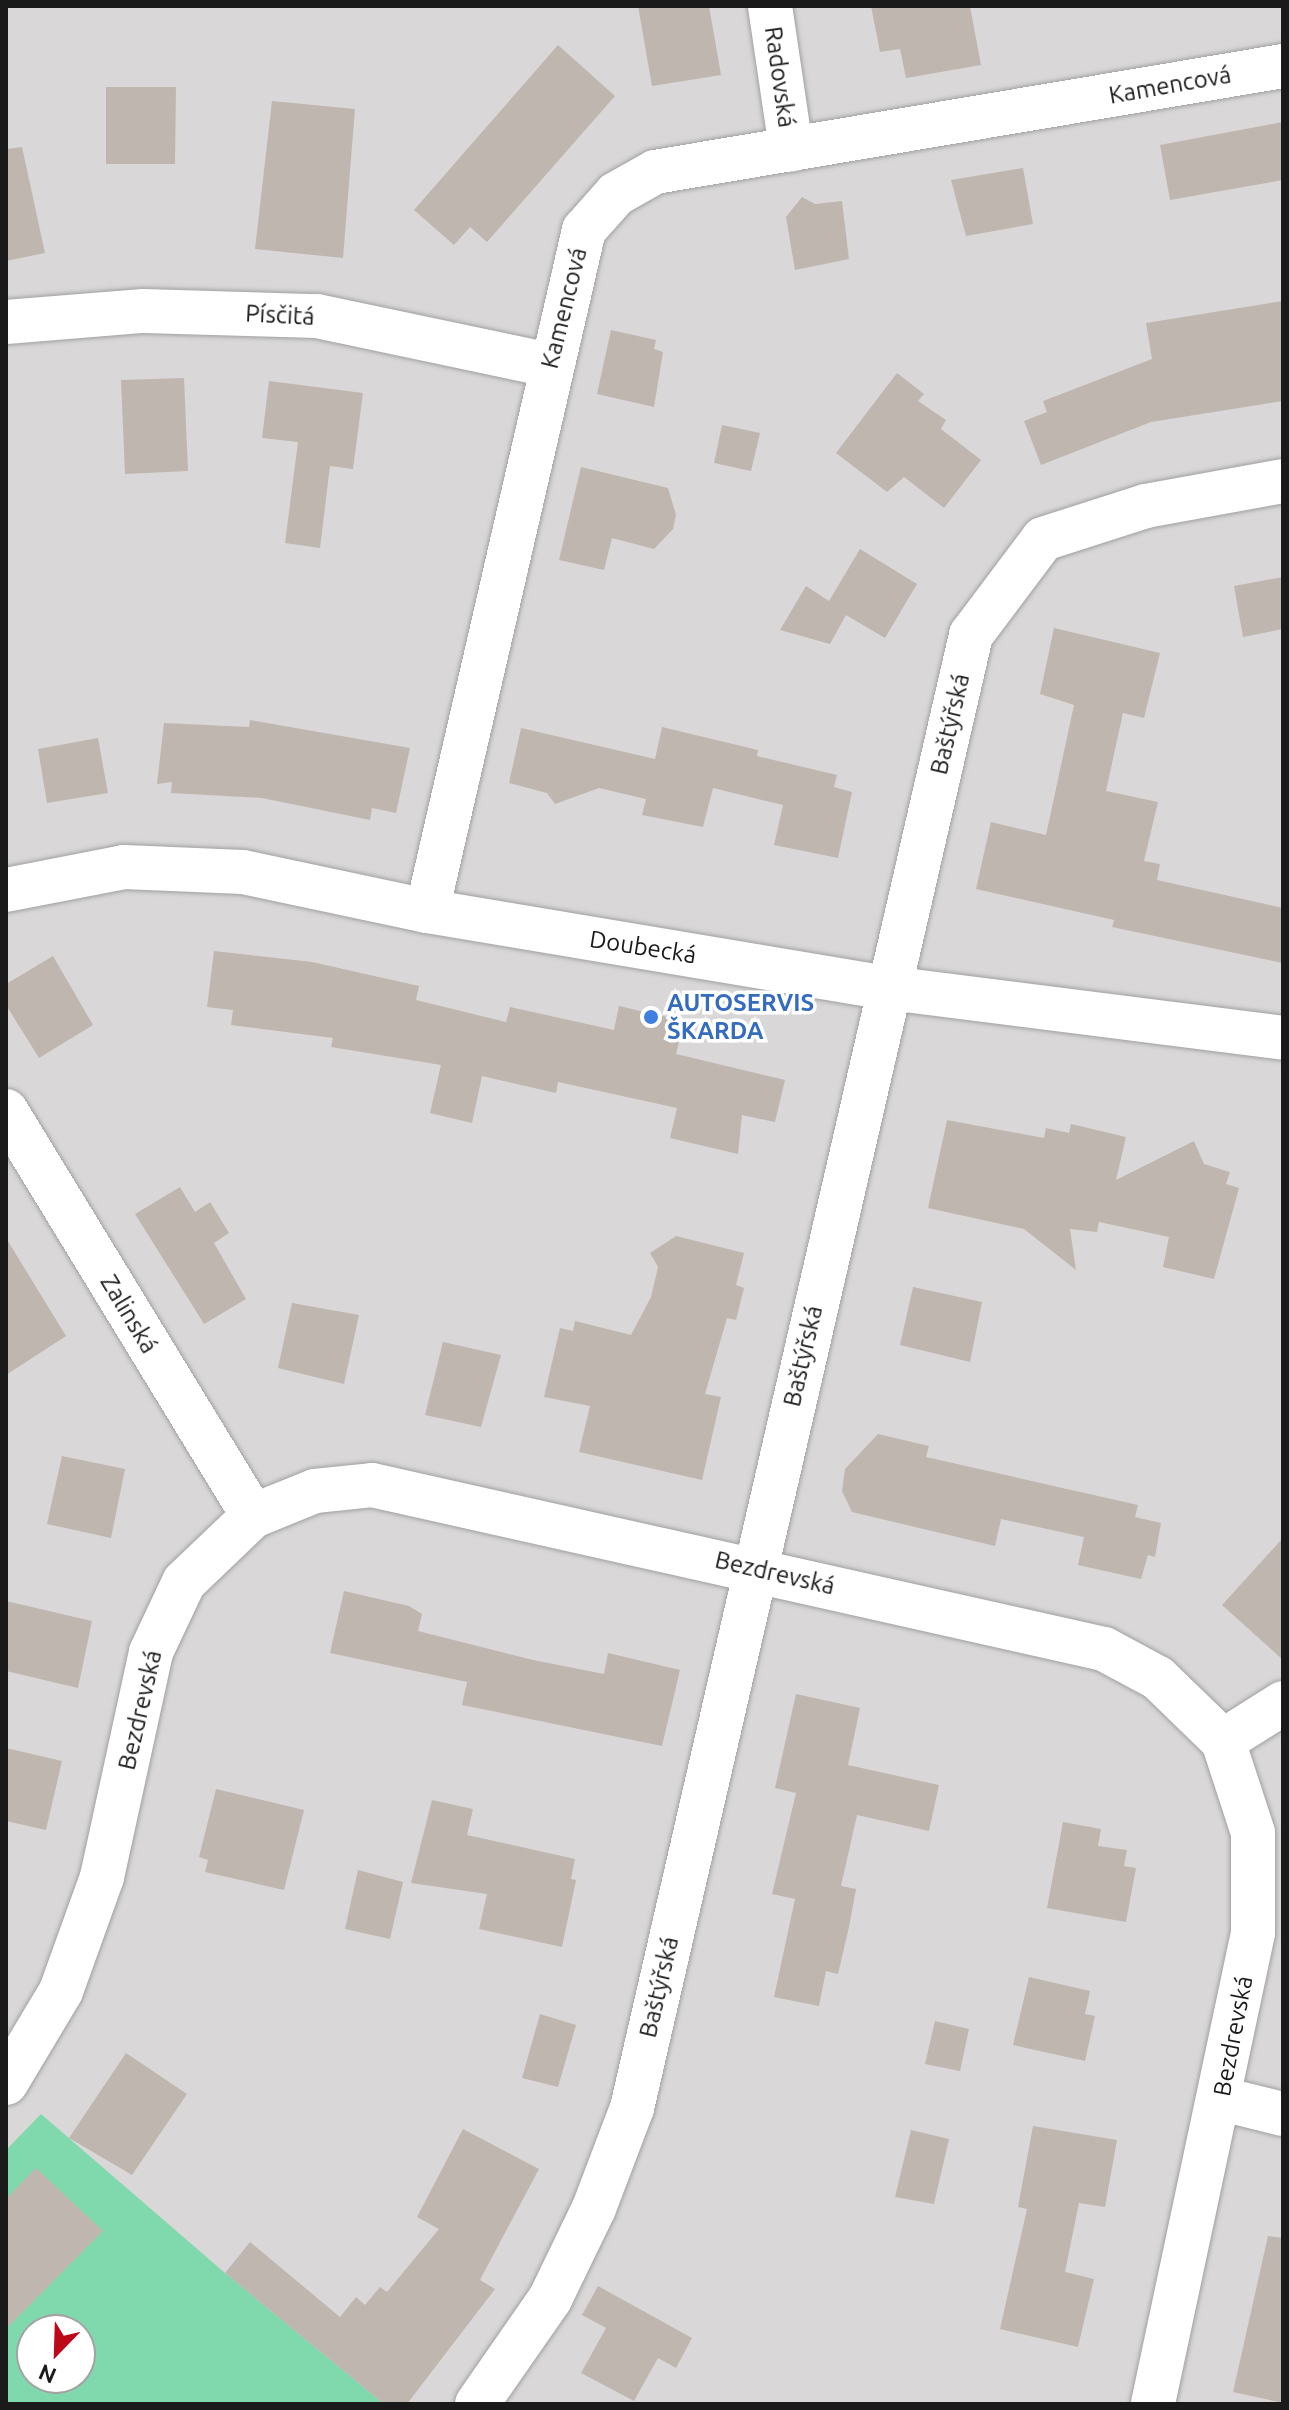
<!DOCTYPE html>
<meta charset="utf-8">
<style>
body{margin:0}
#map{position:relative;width:1289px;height:2410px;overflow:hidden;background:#ece7e0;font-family:Ubuntu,sans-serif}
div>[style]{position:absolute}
.residential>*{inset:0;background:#d9d7d8}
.pitch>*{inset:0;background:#80d9ad}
.building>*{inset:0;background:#c0b6b0}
.roads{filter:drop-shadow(0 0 2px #a1a1a1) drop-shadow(0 0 2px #a1a1a1)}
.minor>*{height:44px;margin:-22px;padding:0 22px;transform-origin:22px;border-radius:22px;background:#fff}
.dots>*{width:22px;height:22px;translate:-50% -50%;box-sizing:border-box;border:4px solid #fff;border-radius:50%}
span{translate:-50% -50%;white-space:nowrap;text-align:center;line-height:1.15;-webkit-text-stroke:7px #fff;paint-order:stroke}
.street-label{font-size:24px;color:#1a1a1a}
.shop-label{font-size:24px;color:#366cbe;font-weight:700}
.left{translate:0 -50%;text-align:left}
.frame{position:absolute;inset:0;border:8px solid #1a1a1a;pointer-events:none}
.north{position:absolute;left:16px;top:2314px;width:80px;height:80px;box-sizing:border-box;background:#fff;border:2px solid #a3a3a3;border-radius:50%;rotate:203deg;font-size:22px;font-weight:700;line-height:32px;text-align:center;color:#1a1a1a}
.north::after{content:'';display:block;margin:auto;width:28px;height:36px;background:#bd081c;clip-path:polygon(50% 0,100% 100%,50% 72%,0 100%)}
</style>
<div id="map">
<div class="residential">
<div style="clip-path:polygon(evenodd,6px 6px,1283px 6px,1283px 2404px,6px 2404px,6px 6px,32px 2330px,80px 2330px,80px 2378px,32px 2378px,32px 2330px)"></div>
</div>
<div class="pitch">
<div style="clip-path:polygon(evenodd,41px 2114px,225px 2273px,384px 2404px,6px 2404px,6px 2150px,41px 2114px,32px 2330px,80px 2330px,80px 2378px,32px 2378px,32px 2330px)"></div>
</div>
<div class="building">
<div style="clip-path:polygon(638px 6px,709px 6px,721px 75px,652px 86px)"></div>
<div style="clip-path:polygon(871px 6px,970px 6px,981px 65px,906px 78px,900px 49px,880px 52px)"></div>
<div style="clip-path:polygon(558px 45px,615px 96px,487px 242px,470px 227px,454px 245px,414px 210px)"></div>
<div style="clip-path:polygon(106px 87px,176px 87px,175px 164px,106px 164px)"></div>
<div style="clip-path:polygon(272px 101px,355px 109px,343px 258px,255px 249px)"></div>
<div style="clip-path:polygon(1283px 122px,1283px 180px,1170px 200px,1160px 145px)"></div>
<div style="clip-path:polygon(22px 147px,45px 253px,6px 261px,6px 149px)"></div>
<div style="clip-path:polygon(1023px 168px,1033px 224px,966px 236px,951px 180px)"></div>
<div style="clip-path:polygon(802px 197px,815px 204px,842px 201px,849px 259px,795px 270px,786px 217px)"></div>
<div style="clip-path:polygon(1283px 301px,1283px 401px,1151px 422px,1041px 465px,1024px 421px,1047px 412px,1043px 401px,1152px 359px,1146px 323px)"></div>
<div style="clip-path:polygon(611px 330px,656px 340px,654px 349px,663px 352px,654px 407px,597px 394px)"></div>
<div style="clip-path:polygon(897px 373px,924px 394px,918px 401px,946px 420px,941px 429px,981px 460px,944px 508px,904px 477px,887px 492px,836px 453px)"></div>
<div style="clip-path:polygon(184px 378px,188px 471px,125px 474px,121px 380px)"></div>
<div style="clip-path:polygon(269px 381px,363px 393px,353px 469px,330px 466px,320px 548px,285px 543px,298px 442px,262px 438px)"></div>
<div style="clip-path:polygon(722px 425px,760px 433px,751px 471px,714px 463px)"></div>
<div style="clip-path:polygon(581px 467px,668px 488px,676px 515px,673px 529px,654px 549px,612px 538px,604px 570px,559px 560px)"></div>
<div style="clip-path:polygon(860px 549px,917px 584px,885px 638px,846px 615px,830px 644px,780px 630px,806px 586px,829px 601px)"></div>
<div style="clip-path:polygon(1283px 577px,1283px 629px,1243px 637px,1234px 586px)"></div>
<div style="clip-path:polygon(1054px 628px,1160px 653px,1144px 718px,1123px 713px,1106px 791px,1158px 802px,1144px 861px,1160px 864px,1157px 880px,1283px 908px,1283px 963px,1112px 927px,1114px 920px,976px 889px,991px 822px,1046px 835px,1074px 705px,1040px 694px)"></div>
<div style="clip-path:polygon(250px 720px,410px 748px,396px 813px,372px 808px,370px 820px,262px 798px,171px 793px,172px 782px,157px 784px,164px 723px,249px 727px)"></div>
<div style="clip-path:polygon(662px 727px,758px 750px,757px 756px,837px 775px,834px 787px,852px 792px,838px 858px,774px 845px,783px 805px,713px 788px,703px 827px,642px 815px,646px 799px,599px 788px,555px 804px,547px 793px,509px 783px,521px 728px,655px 759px)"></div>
<div style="clip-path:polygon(98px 738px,108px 793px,47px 803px,38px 749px)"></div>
<div style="clip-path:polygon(214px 951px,312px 962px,419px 986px,416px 1000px,506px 1022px,510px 1007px,614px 1030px,619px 1006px,684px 1021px,676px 1054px,785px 1080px,775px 1122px,742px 1115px,738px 1154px,670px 1138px,677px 1108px,558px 1082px,556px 1093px,482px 1076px,472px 1123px,430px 1113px,441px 1065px,331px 1047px,333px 1038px,231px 1025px,233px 1010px,207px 1007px)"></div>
<div style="clip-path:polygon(53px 956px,93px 1025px,39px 1058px,6px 1005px,6px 984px)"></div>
<div style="clip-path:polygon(947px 1120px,1044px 1138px,1046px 1128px,1069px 1133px,1071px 1124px,1126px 1137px,1116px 1180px,1194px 1141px,1204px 1164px,1230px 1172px,1226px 1184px,1239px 1188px,1214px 1279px,1163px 1267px,1169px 1237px,1099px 1222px,1097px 1232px,1070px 1229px,1076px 1270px,1024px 1229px,928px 1208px)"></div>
<div style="clip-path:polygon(180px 1187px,195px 1212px,210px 1202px,229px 1233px,214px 1243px,246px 1299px,204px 1324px,135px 1214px)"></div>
<div style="clip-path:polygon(676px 1236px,744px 1253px,736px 1285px,744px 1288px,736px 1320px,727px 1318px,705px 1394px,721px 1397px,702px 1480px,579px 1452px,590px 1406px,544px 1397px,560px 1328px,573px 1331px,575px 1321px,631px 1335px,651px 1297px,658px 1267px,650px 1253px)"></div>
<div style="clip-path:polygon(6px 1238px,66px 1336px,6px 1375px)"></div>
<div style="clip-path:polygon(913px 1287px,982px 1302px,970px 1362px,900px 1345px)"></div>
<div style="clip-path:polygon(292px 1303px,359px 1315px,344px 1384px,278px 1368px)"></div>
<div style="clip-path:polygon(443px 1342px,501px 1355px,481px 1427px,425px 1415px)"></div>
<div style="clip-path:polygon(878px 1434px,929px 1446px,926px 1457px,1138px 1505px,1135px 1517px,1161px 1523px,1155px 1557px,1148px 1555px,1141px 1579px,1078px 1565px,1084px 1537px,1001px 1519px,995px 1546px,852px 1512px,842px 1491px,845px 1469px)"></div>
<div style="clip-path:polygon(62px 1456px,125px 1469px,111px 1538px,47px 1524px)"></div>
<div style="clip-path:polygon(1283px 1538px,1283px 1660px,1222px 1605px)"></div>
<div style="clip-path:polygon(344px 1591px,409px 1606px,422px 1614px,418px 1631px,533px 1660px,604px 1674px,608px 1653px,680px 1670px,662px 1746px,462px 1705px,467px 1682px,330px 1653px)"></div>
<div style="clip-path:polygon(6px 1601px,92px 1621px,78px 1688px,6px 1671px)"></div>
<div style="clip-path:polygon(796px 1694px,860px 1708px,848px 1765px,939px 1785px,929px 1831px,857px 1815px,841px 1886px,856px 1889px,849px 1927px,838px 1974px,826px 1971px,819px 2006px,774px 1997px,795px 1899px,772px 1894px,796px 1793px,775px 1788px)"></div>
<div style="clip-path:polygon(6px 1748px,62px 1761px,46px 1830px,6px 1821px)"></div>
<div style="clip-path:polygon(216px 1789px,304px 1810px,284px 1890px,205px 1872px,208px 1860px,199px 1857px)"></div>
<div style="clip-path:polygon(432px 1800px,473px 1809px,467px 1835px,575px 1859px,571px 1879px,576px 1880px,562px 1947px,479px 1929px,487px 1894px,411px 1883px)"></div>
<div style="clip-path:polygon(1063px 1822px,1101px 1829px,1098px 1846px,1127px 1850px,1124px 1866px,1136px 1868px,1126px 1922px,1047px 1908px)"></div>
<div style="clip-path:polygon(358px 1870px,403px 1882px,390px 1939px,345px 1929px)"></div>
<div style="clip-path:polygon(1029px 1977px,1090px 1991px,1085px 2014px,1095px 2016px,1085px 2061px,1013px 2045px)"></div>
<div style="clip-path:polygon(540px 2014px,576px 2025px,558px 2087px,522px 2078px)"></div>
<div style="clip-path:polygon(935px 2021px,969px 2029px,960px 2071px,925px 2064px)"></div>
<div style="clip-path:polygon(126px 2053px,187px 2094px,132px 2175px,69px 2138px)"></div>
<div style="clip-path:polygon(1033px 2126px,1117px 2140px,1105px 2207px,1079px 2203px,1065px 2272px,1094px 2279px,1078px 2347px,1000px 2329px,1027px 2209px,1018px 2207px)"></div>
<div style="clip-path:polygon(463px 2129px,539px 2169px,480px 2280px,495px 2289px,407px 2404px,384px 2404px,225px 2273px,250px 2242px,340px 2317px,356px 2297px,365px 2305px,380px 2287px,387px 2292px,439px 2229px,417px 2217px)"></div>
<div style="clip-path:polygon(911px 2130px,949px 2139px,934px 2204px,895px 2197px)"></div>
<div style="clip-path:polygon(36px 2168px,103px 2231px,6px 2329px,6px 2199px)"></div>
<div style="clip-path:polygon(1268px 2236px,1283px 2238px,1283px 2403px,1233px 2392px)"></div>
<div style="clip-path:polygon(598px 2286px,692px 2338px,676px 2368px,658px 2358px,634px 2401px,581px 2373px,606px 2328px,582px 2315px)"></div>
</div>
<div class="roads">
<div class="minor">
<div style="left:770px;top:6px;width:145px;rotate:81.6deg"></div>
<div style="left:6px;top:322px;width:138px;rotate:-4.6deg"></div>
<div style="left:144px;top:311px;width:173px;rotate:1.7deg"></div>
<div style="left:317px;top:316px;width:238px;rotate:11.9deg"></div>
<div style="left:6px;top:890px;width:120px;rotate:-11deg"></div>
<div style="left:124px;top:867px;width:119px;rotate:2.4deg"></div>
<div style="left:243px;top:872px;width:188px;rotate:12deg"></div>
<div style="left:427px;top:911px;width:468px;rotate:9.5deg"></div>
<div style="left:889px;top:988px;width:397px;rotate:7.2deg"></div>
<div style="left:427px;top:911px;width:699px;rotate:-77.02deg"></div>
<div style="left:584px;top:230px;width:48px;rotate:-48.4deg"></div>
<div style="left:616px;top:194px;width:45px;rotate:-29.4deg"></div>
<div style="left:655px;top:172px;width:637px;rotate:-9.58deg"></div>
<div style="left:6px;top:1111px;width:474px;rotate:58.6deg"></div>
<div style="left:1223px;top:1741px;width:71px;rotate:-32.3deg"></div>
<div style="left:6px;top:2083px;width:107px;rotate:-59.1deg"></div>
<div style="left:61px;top:1991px;width:121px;rotate:-70.2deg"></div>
<div style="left:102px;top:1877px;width:230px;rotate:-77.7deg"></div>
<div style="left:151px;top:1652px;width:77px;rotate:-64.8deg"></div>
<div style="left:184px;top:1582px;width:95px;rotate:-43.7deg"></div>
<div style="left:253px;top:1516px;width:67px;rotate:-22deg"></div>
<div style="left:315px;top:1491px;width:57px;rotate:-6deg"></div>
<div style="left:372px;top:1485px;width:750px;rotate:12.63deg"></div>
<div style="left:1104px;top:1649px;width:61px;rotate:28.2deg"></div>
<div style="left:1158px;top:1678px;width:91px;rotate:44.1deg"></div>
<div style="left:1223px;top:1741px;width:97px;rotate:71.9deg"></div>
<div style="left:1253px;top:1833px;width:100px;rotate:90deg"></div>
<div style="left:1253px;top:1933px;width:481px;rotate:102deg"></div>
<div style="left:1222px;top:2099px;width:63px;rotate:13.8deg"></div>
<div style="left:477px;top:2404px;width:128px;rotate:-55.2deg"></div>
<div style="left:550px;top:2299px;width:101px;rotate:-64.2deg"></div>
<div style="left:594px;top:2208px;width:107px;rotate:-69.2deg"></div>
<div style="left:632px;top:2108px;width:1512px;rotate:-77.04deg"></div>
<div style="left:971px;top:635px;width:120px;rotate:-53.1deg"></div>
<div style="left:1043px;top:539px;width:108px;rotate:-17.8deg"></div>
<div style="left:1146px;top:506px;width:139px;rotate:-10.3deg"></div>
</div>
</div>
<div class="dots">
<div style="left:651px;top:1017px;background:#3f7fe0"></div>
</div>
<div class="street-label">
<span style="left:780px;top:77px;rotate:82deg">Radovská</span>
<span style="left:1170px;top:85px;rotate:-10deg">Kamencová</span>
<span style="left:564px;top:308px;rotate:-76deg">Kamencová</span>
<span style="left:280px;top:315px;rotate:3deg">Písčitá</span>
<span style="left:950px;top:724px;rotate:-77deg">Baštýřská</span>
<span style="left:643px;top:947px;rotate:9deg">Doubecká</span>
<span style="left:129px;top:1314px;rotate:59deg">Zalinská</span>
<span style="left:803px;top:1356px;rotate:-77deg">Baštýřská</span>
<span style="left:775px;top:1573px;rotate:13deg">Bezdrevská</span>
<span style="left:140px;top:1710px;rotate:-77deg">Bezdrevská</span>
<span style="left:659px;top:1987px;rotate:-77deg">Baštýřská</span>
<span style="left:1233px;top:2036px;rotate:-79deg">Bezdrevská</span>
</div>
<div class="shop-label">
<span class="left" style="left:667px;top:1017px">AUTOSERVIS<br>ŠKARDA</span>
</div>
<div class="frame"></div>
<div class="north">N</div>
</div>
